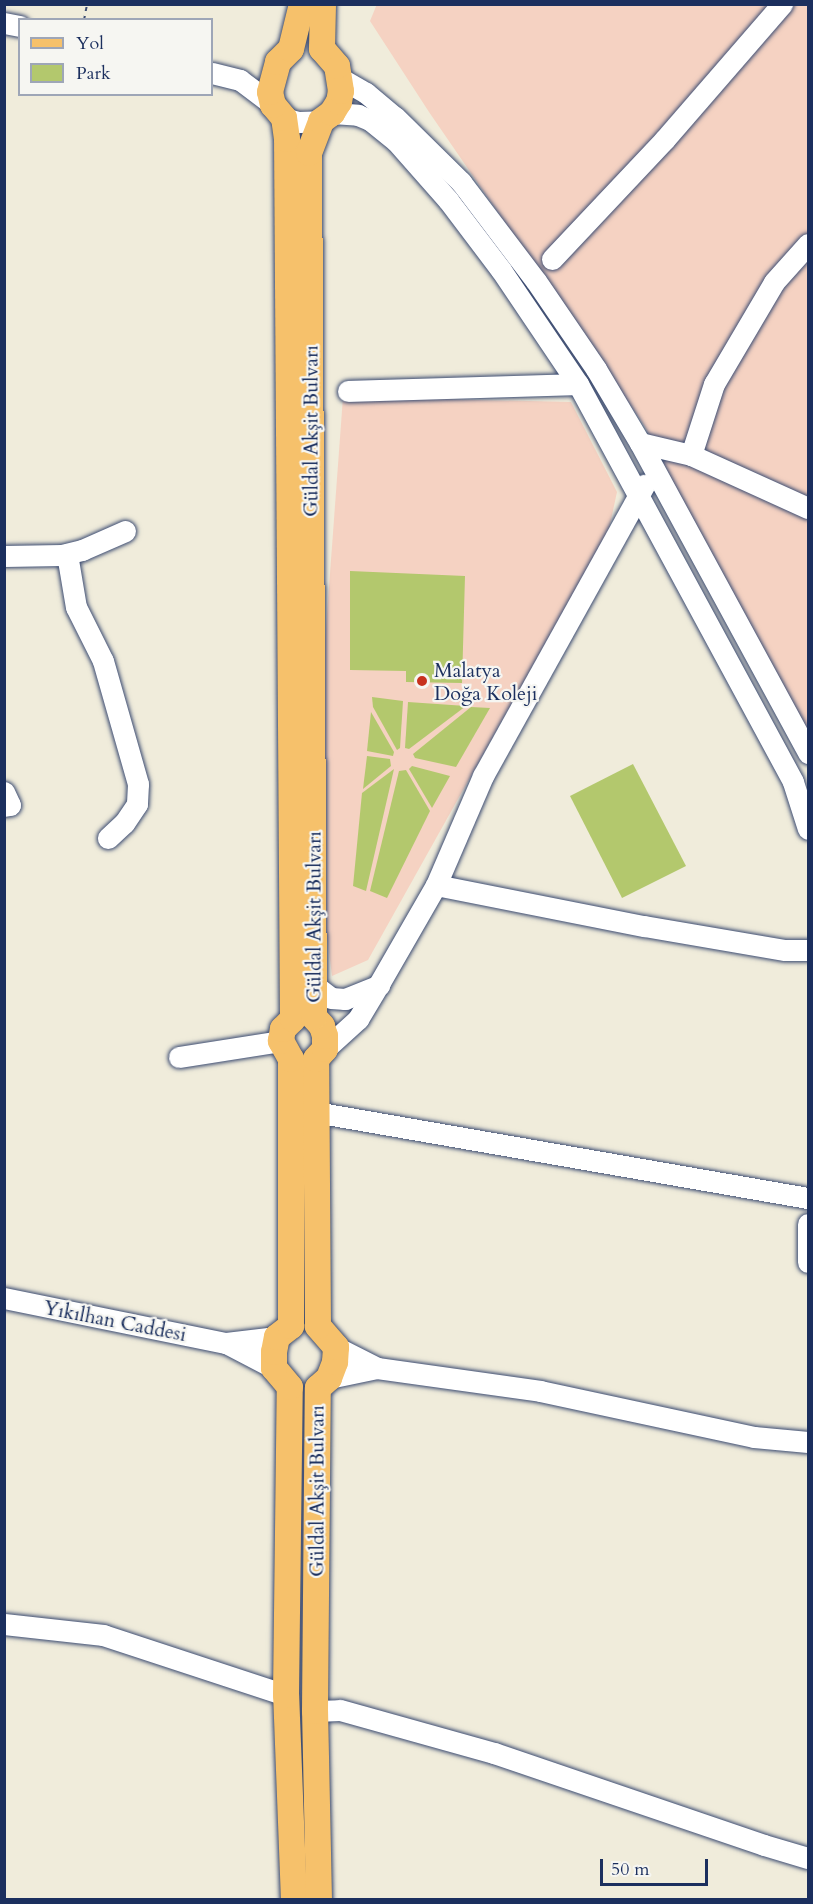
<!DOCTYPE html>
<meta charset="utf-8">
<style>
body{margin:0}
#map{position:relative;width:813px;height:1904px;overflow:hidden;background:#f0ecdb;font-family:Cardo,serif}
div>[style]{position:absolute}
.built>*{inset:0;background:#f5d2c2}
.green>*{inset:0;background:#b3c86d}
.path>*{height:2px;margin-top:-1px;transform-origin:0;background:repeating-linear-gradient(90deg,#3b4b71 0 4.5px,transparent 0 9px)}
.roads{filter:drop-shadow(0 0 2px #3b4b71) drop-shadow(0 0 2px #3b4b71)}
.minor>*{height:21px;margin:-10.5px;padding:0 10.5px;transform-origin:10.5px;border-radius:10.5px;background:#fff}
.major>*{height:26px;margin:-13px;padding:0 13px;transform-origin:13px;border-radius:13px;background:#f6c16b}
.dots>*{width:16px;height:16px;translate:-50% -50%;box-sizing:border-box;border:3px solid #f6f6f2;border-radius:50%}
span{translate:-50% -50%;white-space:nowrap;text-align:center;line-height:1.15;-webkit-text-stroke:4.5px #f6f6f2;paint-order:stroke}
.street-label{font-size:20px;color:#1b2f5e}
.poi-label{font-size:20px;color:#1b2f5e}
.left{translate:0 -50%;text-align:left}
.frame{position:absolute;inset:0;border:6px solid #1b2f5e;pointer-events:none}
.legend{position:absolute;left:18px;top:18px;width:195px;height:78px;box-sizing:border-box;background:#f6f6f2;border:2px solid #9ea6b7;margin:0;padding:8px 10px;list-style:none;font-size:18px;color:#1b2f5e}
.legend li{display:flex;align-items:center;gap:12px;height:30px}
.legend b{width:30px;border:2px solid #9ea6b7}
.scale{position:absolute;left:600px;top:1859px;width:108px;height:27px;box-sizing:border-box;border:3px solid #1b2f5e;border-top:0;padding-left:8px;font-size:18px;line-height:21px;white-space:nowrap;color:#1b2f5e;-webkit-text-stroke:4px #f6f6f2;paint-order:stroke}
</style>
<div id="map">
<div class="built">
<div style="clip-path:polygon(377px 4px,808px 5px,808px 743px,644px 425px,429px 112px,370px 21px)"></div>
<div style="clip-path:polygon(343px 397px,571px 402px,617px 492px,609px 529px,368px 960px,332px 976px,312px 818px)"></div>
</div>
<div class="green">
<div style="clip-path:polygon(350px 571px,465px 576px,462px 683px,406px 682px,406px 671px,350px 670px)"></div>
<div style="clip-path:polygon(372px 697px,403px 701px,400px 748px,397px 750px,373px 707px)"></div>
<div style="clip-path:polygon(408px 702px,466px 706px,409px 749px,405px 748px)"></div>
<div style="clip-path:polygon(471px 707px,490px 708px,456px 767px,415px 758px,413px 754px)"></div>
<div style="clip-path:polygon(371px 712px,394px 752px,393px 756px,367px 751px)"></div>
<div style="clip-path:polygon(367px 756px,390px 759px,391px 766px,363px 789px)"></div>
<div style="clip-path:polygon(633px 764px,686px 866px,622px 898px,570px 796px)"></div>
<div style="clip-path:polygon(412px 766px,450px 776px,432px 808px,409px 769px)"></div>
<div style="clip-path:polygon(394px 769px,366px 891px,353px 886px,362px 793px)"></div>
<div style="clip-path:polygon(406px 770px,430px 811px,387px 898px,370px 891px,399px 771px)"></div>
</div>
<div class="path">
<div style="left:84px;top:20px;width:16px;rotate:-79deg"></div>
</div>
<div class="roads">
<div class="minor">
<div style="left:4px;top:23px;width:16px;rotate:11deg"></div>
<div style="left:212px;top:73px;width:29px;rotate:14deg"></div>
<div style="left:240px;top:80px;width:41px;rotate:37.1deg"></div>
<div style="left:340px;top:78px;width:30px;rotate:30deg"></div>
<div style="left:366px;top:93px;width:38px;rotate:40deg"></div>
<div style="left:395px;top:117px;width:93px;rotate:44.6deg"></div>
<div style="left:461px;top:182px;width:124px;rotate:52.9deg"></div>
<div style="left:536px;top:281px;width:107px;rotate:55.7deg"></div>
<div style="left:596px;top:369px;width:86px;rotate:59.3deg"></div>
<div style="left:640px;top:443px;width:353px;rotate:61.5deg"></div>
<div style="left:332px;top:113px;width:26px;rotate:4deg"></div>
<div style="left:358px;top:115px;width:13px;rotate:23deg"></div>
<div style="left:370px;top:120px;width:33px;rotate:39deg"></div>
<div style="left:396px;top:141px;width:79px;rotate:48.6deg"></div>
<div style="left:448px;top:200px;width:88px;rotate:52.9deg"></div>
<div style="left:501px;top:270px;width:138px;rotate:56deg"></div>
<div style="left:578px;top:384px;width:452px;rotate:61.6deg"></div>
<div style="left:793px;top:782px;width:49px;rotate:72.3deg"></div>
<div style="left:284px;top:118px;width:15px;rotate:16deg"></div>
<div style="left:298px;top:122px;width:23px;rotate:-2deg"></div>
<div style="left:552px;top:259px;width:165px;rotate:-46.7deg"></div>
<div style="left:665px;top:139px;width:179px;rotate:-49.1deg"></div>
<div style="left:348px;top:391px;width:230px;rotate:-1.7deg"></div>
<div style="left:640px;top:443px;width:52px;rotate:13.2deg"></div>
<div style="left:691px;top:455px;width:128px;rotate:24.4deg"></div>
<div style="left:691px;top:455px;width:75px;rotate:-72.1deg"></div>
<div style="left:714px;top:384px;width:118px;rotate:-59.5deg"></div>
<div style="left:774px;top:282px;width:51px;rotate:-48.2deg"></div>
<div style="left:67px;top:554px;width:54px;rotate:80.4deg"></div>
<div style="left:76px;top:607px;width:60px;rotate:63.4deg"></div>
<div style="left:103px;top:661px;width:128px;rotate:74.1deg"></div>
<div style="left:138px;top:784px;width:20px;rotate:93deg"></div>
<div style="left:137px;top:804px;width:23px;rotate:124deg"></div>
<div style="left:124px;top:823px;width:22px;rotate:137deg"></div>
<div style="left:4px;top:556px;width:58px;rotate:-1deg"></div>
<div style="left:62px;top:555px;width:21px;rotate:-14deg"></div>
<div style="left:82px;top:550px;width:47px;rotate:-23.8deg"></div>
<div style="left:4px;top:792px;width:14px;rotate:65deg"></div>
<div style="left:10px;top:805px;width:6px;rotate:171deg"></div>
<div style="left:436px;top:885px;width:212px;rotate:11.2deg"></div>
<div style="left:644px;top:926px;width:143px;rotate:9.7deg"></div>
<div style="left:785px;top:950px;width:23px"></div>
<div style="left:314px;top:985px;width:21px;rotate:37deg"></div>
<div style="left:331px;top:998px;width:14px;rotate:4deg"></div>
<div style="left:345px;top:999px;width:37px;rotate:-22deg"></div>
<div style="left:325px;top:1049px;width:45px;rotate:-42.3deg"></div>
<div style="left:358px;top:1019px;width:41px;rotate:-59deg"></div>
<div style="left:379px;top:984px;width:114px;rotate:-60.1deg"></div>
<div style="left:436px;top:885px;width:119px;rotate:-66.7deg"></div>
<div style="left:483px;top:776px;width:333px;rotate:-61deg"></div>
<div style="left:179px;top:1057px;width:103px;rotate:-8.9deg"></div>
<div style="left:315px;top:1112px;width:500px;rotate:9.9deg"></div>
<div style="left:808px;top:1224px;width:38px;rotate:90deg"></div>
<div style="left:4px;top:1298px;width:227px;rotate:11.5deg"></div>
<div style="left:226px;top:1343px;width:54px;rotate:27.5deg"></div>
<div style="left:226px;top:1343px;width:51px;rotate:-6.7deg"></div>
<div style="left:336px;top:1347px;width:46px;rotate:27.1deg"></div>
<div style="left:377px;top:1368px;width:165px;rotate:8deg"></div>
<div style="left:540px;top:1391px;width:219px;rotate:12.1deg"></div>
<div style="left:754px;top:1437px;width:54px;rotate:5.3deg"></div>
<div style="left:329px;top:1378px;width:49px;rotate:-11.8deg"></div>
<div style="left:4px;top:1624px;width:100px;rotate:6.3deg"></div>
<div style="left:103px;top:1635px;width:193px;rotate:18.2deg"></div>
<div style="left:315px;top:1711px;width:25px;rotate:-2deg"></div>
<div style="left:340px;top:1710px;width:160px;rotate:15.6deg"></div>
<div style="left:494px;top:1753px;width:285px;rotate:18.8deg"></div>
<div style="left:764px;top:1845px;width:46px;rotate:16.5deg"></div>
</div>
<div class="major">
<div style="left:294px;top:1900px;width:205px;rotate:-92.2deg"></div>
<div style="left:286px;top:1695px;width:308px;rotate:-89.3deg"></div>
<div style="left:290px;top:1387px;width:25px;rotate:-130deg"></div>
<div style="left:274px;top:1368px;width:16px;rotate:-90deg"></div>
<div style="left:274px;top:1352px;width:15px;rotate:-79deg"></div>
<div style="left:277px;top:1337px;width:18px;rotate:-38deg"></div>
<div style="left:291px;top:1326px;width:267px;rotate:-90deg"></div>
<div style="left:291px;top:1059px;width:21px;rotate:-119deg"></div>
<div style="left:281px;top:1041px;width:12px;rotate:-81deg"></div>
<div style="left:283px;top:1029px;width:14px;rotate:-45deg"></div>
<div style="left:293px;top:1019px;width:880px;rotate:-90.39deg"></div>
<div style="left:287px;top:139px;width:21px;rotate:-98deg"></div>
<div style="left:284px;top:118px;width:17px;rotate:-130deg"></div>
<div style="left:273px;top:105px;width:13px;rotate:-103deg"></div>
<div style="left:270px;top:92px;width:31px;rotate:-75deg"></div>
<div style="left:278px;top:62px;width:18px;rotate:-45deg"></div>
<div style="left:291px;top:49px;width:46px;rotate:-76.3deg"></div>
<div style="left:319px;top:1900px;width:189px;rotate:-91.2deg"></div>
<div style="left:315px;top:1711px;width:323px;rotate:-89.5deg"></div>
<div style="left:318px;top:1388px;width:15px;rotate:-42deg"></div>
<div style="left:329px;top:1378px;width:17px;rotate:-69deg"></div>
<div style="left:335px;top:1362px;width:15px;rotate:-86deg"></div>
<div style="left:336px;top:1347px;width:28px;rotate:-131deg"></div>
<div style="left:318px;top:1326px;width:267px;rotate:-90.4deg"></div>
<div style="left:316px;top:1059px;width:13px;rotate:-48deg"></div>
<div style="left:325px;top:1049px;width:13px;rotate:-90deg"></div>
<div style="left:325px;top:1036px;width:10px;rotate:-107deg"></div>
<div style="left:322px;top:1026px;width:12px;rotate:-132deg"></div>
<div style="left:314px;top:1017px;width:864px;rotate:-90.33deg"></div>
<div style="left:309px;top:153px;width:34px;rotate:-69deg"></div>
<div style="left:321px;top:121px;width:14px;rotate:-36deg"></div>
<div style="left:332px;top:113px;width:13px;rotate:-58deg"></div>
<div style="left:339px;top:102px;width:11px;rotate:-80deg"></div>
<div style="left:341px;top:91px;width:25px;rotate:-99deg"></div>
<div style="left:337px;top:66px;width:23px;rotate:-131deg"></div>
<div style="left:322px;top:49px;width:45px;rotate:-88.7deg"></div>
</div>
</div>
<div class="dots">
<div style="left:422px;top:681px;background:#c8321e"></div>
</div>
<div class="street-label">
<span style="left:311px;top:431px;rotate:-90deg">Güldal Akşit Bulvarı</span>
<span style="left:314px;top:917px;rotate:-90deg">Güldal Akşit Bulvarı</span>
<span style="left:115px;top:1321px;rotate:11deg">Yıkılhan Caddesi</span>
<span style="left:317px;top:1491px;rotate:-90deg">Güldal Akşit Bulvarı</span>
</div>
<div class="poi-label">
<span class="left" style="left:434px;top:682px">Malatya<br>Doğa Koleji</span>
</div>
<div class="frame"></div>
<ul class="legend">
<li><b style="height:8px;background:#f6c16b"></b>Yol</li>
<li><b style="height:16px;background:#b3c86d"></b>Park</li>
</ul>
<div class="scale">50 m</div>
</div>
